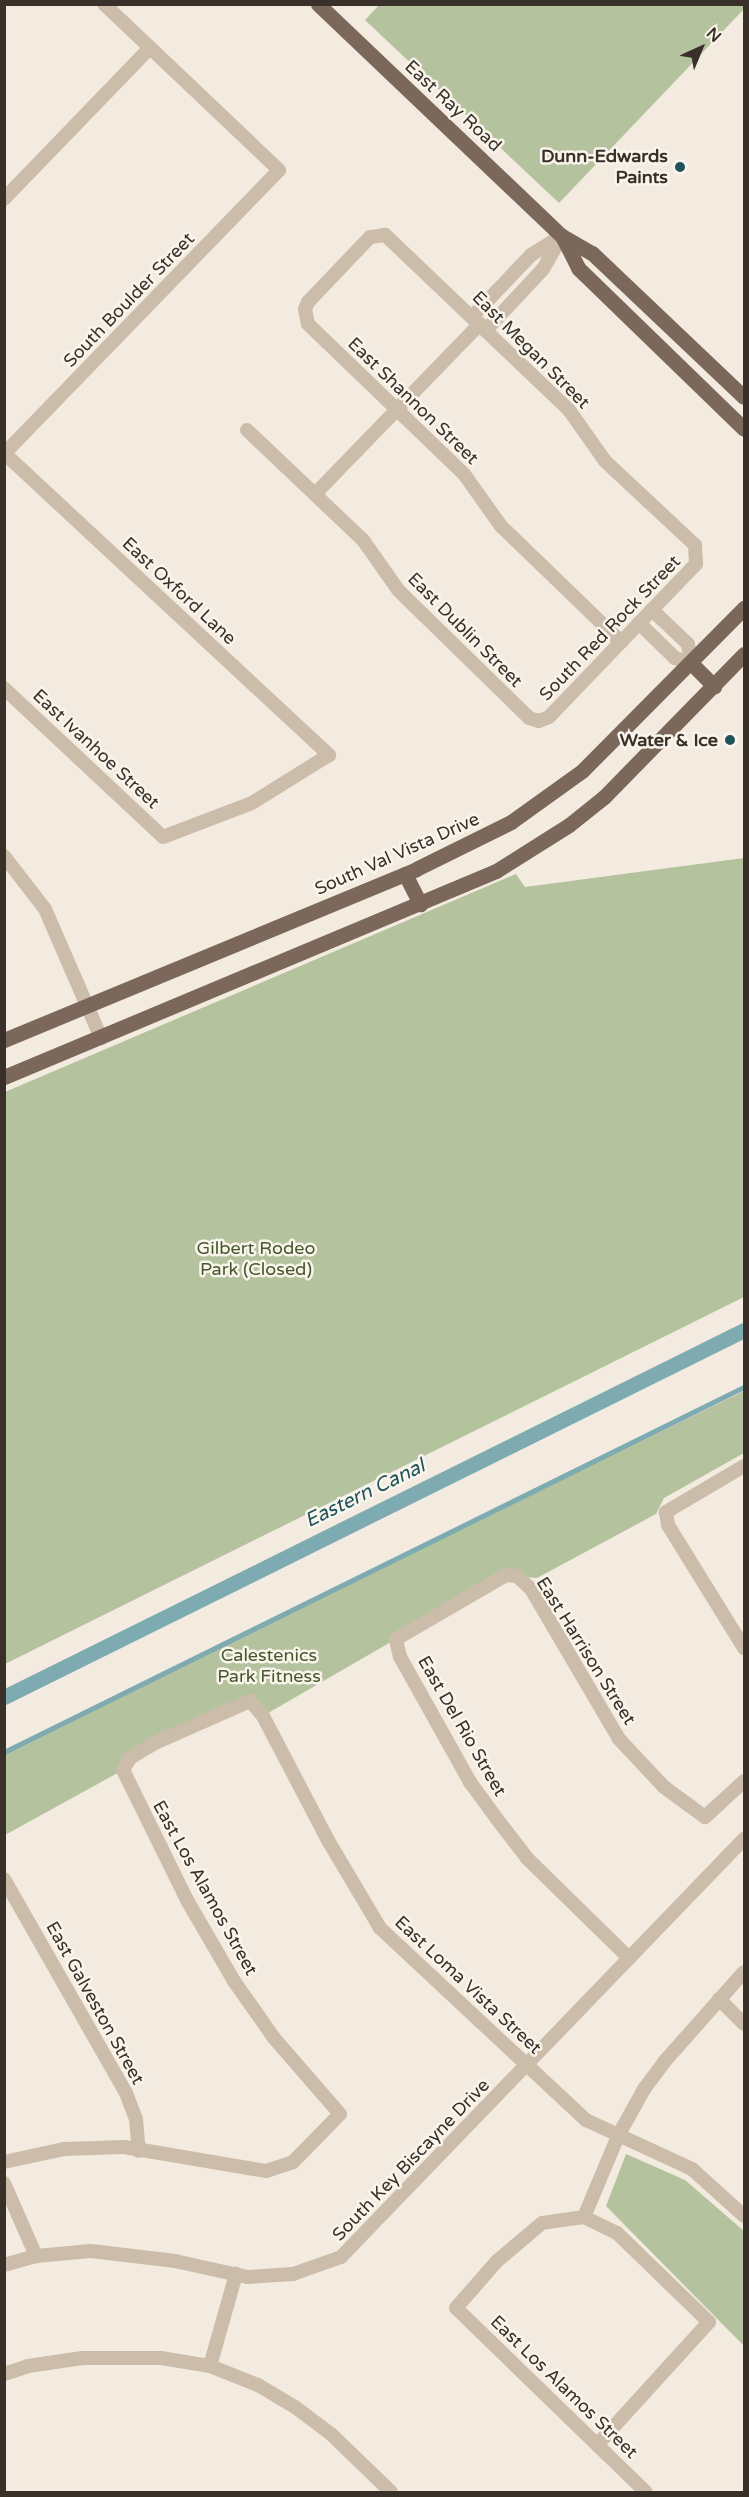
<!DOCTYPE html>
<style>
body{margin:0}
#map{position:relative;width:749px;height:2497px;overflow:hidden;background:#f3ebdf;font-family:"Varela Round",sans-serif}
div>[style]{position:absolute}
.green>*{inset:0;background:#b4c39e}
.stream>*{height:4.5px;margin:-2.25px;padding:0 2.25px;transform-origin:2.25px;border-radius:2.25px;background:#7dabb1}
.canal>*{height:15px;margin:-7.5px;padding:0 7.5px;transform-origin:7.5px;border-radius:7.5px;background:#7dabb1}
.minor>*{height:14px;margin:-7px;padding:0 7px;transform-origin:7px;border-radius:7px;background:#ccbcaa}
.major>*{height:15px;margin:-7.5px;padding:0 7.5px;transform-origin:7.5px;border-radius:7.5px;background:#7b685b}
.dots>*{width:16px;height:16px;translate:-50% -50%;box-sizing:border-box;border:3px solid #faf5ec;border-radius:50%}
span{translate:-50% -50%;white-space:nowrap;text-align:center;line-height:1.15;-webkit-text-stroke:5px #faf5ec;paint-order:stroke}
.street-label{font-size:18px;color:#39302a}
.poi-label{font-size:18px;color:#39302a;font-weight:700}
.right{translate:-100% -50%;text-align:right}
.park-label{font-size:18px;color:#45582d}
.water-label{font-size:20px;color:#1e535c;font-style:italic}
.frame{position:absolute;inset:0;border:6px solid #39302a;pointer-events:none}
.north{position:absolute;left:671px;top:18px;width:60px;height:60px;-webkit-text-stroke:4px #faf5ec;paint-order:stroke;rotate:44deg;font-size:16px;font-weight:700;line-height:24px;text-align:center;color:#39302a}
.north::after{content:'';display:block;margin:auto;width:21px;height:27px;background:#39302a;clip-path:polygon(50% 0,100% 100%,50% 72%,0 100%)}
</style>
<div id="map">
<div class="green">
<div style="clip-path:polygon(380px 4px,744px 4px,744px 9px,559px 203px,365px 20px)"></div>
<div style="clip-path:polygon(744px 858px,744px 1297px,5px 1664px,5px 1092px,516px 874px,525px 887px)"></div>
<div style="clip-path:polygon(744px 1391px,744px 1453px,664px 1498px,656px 1514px,537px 1578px,517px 1576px,396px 1639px,263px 1716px,250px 1701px,157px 1742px,123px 1770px,5px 1835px,5px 1751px)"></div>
<div style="clip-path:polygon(626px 2154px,685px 2180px,744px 2231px,744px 2346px,606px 2206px)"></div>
</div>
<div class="stream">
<div style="left:4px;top:1752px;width:825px;rotate:-26.25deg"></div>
</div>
<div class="canal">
<div style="left:4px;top:1697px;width:826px;rotate:-26.38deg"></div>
</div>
<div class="minor">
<div style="left:4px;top:199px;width:210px;rotate:-46deg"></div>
<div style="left:472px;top:317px;width:86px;rotate:-46.4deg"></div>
<div style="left:531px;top:255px;width:34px;rotate:-32deg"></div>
<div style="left:486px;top:330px;width:83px;rotate:-46.9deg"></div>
<div style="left:543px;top:269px;width:38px;rotate:-60deg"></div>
<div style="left:247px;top:430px;width:160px;rotate:43.5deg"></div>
<div style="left:363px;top:540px;width:62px;rotate:54.8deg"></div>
<div style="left:399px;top:591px;width:182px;rotate:44.3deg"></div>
<div style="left:529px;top:718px;width:10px;rotate:17deg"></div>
<div style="left:539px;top:721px;width:11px;rotate:-22deg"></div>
<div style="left:549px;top:717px;width:104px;rotate:-46.2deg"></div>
<div style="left:621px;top:642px;width:108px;rotate:-46.1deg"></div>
<div style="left:696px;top:564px;width:19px;rotate:-93deg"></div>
<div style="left:695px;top:545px;width:123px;rotate:-137deg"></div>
<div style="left:605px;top:461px;width:62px;rotate:-125.2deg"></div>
<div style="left:569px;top:410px;width:254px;rotate:-136.4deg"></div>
<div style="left:385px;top:235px;width:15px;rotate:172deg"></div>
<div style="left:370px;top:237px;width:90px;rotate:133.6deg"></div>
<div style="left:308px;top:302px;width:8px;rotate:113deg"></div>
<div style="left:305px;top:309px;width:15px;rotate:79deg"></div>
<div style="left:308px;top:324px;width:216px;rotate:43.9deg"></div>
<div style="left:464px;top:474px;width:64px;rotate:54.6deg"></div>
<div style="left:501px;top:526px;width:167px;rotate:44deg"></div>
<div style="left:4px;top:453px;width:444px;rotate:42.9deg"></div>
<div style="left:329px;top:755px;width:91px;rotate:148.1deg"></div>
<div style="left:252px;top:803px;width:95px;rotate:159.1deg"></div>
<div style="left:163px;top:837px;width:218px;rotate:-136.9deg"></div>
<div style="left:4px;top:454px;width:395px;rotate:-45.9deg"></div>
<div style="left:279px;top:170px;width:241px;rotate:-136.5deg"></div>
<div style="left:315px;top:494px;width:237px;rotate:-45.9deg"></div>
<div style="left:639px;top:623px;width:50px;rotate:44.2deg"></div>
<div style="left:675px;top:658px;width:17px;rotate:17deg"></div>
<div style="left:691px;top:663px;width:19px;rotate:-99deg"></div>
<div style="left:688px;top:644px;width:50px;rotate:-136.6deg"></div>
<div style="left:4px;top:856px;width:67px;rotate:52.3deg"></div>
<div style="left:45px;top:909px;width:141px;rotate:66.5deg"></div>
<div style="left:744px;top:1466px;width:91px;rotate:149.5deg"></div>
<div style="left:666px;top:1512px;width:13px;rotate:81deg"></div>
<div style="left:668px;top:1525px;width:145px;rotate:58.3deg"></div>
<div style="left:4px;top:1879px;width:246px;rotate:60.3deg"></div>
<div style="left:126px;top:2093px;width:28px;rotate:69deg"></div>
<div style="left:136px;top:2119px;width:32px;rotate:85deg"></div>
<div style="left:629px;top:1958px;width:143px;rotate:-135.6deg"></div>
<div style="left:527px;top:1858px;width:49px;rotate:-127.6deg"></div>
<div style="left:497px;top:1819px;width:46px;rotate:-126.1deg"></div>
<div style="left:470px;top:1782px;width:143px;rotate:-119.2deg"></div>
<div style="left:400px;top:1657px;width:18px;rotate:-103deg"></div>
<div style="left:396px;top:1639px;width:127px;rotate:-30.2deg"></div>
<div style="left:506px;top:1575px;width:11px;rotate:5deg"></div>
<div style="left:517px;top:1576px;width:19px;rotate:43deg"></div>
<div style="left:531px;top:1589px;width:174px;rotate:59.6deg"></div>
<div style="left:619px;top:1739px;width:66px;rotate:46.8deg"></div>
<div style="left:664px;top:1787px;width:51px;rotate:36.2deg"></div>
<div style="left:705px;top:1817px;width:53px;rotate:-42.7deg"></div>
<div style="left:719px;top:1999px;width:35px;rotate:45deg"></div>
<div style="left:4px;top:2162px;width:61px;rotate:-12.2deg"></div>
<div style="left:64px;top:2149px;width:60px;rotate:-1.9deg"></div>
<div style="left:124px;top:2147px;width:144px;rotate:9.6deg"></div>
<div style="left:266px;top:2171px;width:28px;rotate:-18deg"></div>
<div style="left:293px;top:2162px;width:67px;rotate:-45.6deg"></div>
<div style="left:340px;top:2114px;width:101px;rotate:-131deg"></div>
<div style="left:274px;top:2038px;width:70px;rotate:-125.1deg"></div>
<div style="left:234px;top:1981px;width:91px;rotate:-120.2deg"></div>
<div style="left:188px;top:1902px;width:147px;rotate:-116.2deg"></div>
<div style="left:123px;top:1770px;width:14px;rotate:-60deg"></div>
<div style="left:130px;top:1758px;width:31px;rotate:-31deg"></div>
<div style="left:157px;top:1742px;width:102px;rotate:-23.8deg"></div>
<div style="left:250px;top:1701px;width:20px;rotate:49deg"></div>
<div style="left:263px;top:1716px;width:142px;rotate:62.4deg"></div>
<div style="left:329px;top:1842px;width:100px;rotate:59.3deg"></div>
<div style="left:380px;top:1928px;width:282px;rotate:43deg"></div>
<div style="left:586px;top:2120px;width:117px;rotate:24.8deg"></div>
<div style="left:692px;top:2169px;width:70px;rotate:42.1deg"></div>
<div style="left:4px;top:2183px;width:80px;rotate:66.3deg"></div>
<div style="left:584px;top:2217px;width:42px;rotate:171.9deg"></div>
<div style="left:542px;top:2223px;width:59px;rotate:139.8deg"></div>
<div style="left:497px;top:2261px;width:62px;rotate:131.1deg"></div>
<div style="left:456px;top:2308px;width:264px;rotate:44.1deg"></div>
<div style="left:584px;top:2217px;width:37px;rotate:26deg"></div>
<div style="left:617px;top:2233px;width:128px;rotate:44.1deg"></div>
<div style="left:709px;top:2322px;width:166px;rotate:132.3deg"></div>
<div style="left:584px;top:2217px;width:88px;rotate:-67.2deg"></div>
<div style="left:618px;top:2136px;width:54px;rotate:-61deg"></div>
<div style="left:644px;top:2089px;width:34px;rotate:-53deg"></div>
<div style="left:664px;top:2062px;width:120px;rotate:-48.4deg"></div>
<div style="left:4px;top:2265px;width:33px;rotate:-16deg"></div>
<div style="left:36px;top:2256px;width:55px;rotate:-5.2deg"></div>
<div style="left:91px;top:2251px;width:85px;rotate:6.8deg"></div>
<div style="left:175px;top:2261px;width:74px;rotate:12.5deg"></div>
<div style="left:247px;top:2277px;width:46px;rotate:-3.7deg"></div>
<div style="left:293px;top:2274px;width:51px;rotate:-19.5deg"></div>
<div style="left:341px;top:2257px;width:581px;rotate:-46.05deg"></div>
<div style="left:210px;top:2366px;width:96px;rotate:-74.2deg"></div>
<div style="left:4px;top:2374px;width:25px;rotate:-18deg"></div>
<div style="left:28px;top:2366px;width:55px;rotate:-8.4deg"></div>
<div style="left:82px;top:2358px;width:79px"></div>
<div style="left:161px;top:2358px;width:50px;rotate:9.3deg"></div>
<div style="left:210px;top:2366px;width:52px;rotate:21.6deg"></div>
<div style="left:258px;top:2385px;width:43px;rotate:30.7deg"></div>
<div style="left:295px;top:2407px;width:45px;rotate:36.9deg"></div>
<div style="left:331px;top:2434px;width:83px;rotate:44deg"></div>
</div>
<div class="major">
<div style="left:318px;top:4px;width:337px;rotate:43.6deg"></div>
<div style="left:562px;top:236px;width:34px;rotate:30deg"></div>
<div style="left:592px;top:253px;width:209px;rotate:43.5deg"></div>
<div style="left:562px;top:236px;width:36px;rotate:63deg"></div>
<div style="left:578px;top:268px;width:231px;rotate:44.1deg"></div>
<div style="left:691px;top:663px;width:33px;rotate:45deg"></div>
<div style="left:405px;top:874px;width:34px;rotate:63deg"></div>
<div style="left:4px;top:1040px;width:446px;rotate:-22.5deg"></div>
<div style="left:416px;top:869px;width:106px;rotate:-26.3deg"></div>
<div style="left:511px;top:822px;width:87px;rotate:-35.7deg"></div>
<div style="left:582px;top:771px;width:230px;rotate:-45.2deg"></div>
<div style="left:4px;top:1077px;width:533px;rotate:-22.72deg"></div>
<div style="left:496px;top:871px;width:86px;rotate:-32.2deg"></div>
<div style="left:569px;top:825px;width:45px;rotate:-38.7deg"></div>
<div style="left:604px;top:797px;width:200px;rotate:-45.6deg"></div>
</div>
<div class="dots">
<div style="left:680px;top:167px;background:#1e535c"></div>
<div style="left:730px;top:740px;background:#1e535c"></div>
</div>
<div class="street-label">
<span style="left:453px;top:106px;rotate:43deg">East Ray Road</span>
<span style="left:129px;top:300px;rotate:-46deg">South Boulder Street</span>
<span style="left:531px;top:350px;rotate:45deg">East Megan Street</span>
<span style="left:413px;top:401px;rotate:44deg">East Shannon Street</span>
<span style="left:179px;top:591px;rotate:43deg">East Oxford Lane</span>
<span style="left:610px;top:628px;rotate:-46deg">South Red Rock Street</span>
<span style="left:465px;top:630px;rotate:45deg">East Dublin Street</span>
<span style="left:96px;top:749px;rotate:43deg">East Ivanhoe Street</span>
<span style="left:397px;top:854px;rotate:-24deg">South Val Vista Drive</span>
<span style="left:586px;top:1651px;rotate:58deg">East Harrison Street</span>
<span style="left:462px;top:1726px;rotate:60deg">East Del Rio Street</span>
<span style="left:205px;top:1888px;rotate:61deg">East Los Alamos Street</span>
<span style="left:468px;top:1985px;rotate:43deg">East Loma Vista Street</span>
<span style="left:95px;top:2003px;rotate:61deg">East Galveston Street</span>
<span style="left:411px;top:2160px;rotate:-46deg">South Key Biscayne Drive</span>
<span style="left:564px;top:2387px;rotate:44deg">East Los Alamos Street</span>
</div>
<div class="poi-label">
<span class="right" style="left:668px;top:167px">Dunn-Edwards<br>Paints</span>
<span class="right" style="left:718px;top:740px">Water &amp; Ice</span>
</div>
<div class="park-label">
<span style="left:256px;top:1259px">Gilbert Rodeo<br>Park (Closed)</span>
<span style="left:269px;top:1666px">Calestenics<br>Park Fitness</span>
</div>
<div class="water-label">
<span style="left:365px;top:1494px;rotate:-26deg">Eastern Canal</span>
</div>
<div class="frame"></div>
<div class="north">N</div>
</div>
